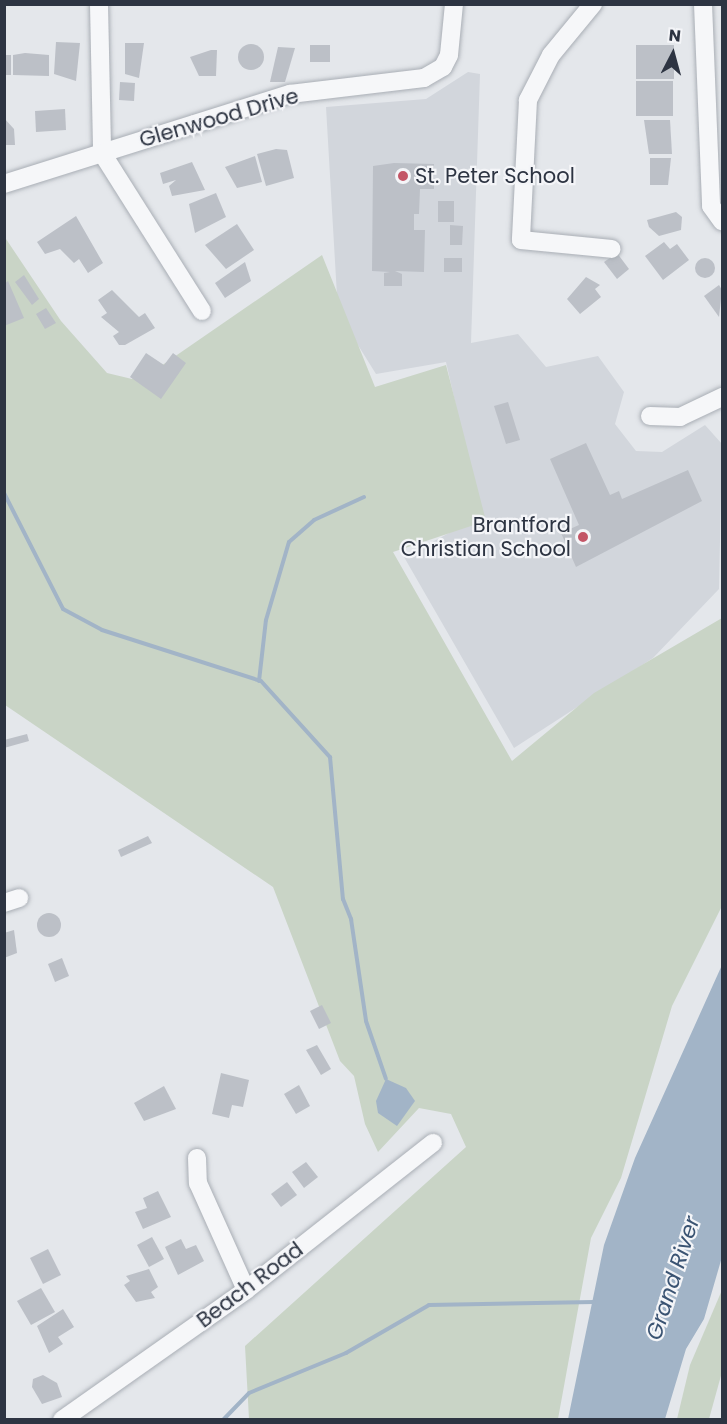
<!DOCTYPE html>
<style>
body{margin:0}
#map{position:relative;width:727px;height:1424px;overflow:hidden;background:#e4e7eb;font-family:Poppins,sans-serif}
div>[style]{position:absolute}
.built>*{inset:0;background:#d2d6dc}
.green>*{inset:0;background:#c9d4c6}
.water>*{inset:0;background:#a2b4c7}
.stream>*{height:4px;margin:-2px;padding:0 2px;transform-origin:2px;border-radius:2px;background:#a2b4c7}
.building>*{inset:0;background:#bcc0c7}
.round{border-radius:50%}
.roads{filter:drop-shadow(0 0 2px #a9aeb5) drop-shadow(0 0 2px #a9aeb5)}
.minor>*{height:18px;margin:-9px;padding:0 9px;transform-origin:9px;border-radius:9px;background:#f6f7f9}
.dots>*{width:16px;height:16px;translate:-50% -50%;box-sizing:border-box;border:3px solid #f4f5f8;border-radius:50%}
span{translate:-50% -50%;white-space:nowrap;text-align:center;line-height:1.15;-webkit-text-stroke:4.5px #f4f5f8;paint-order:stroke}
.street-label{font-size:21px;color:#2d3442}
.poi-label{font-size:21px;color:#2d3442}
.left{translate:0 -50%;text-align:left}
.right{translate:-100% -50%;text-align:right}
.water-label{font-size:22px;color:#3a5372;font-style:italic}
.frame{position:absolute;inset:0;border:6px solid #2d3442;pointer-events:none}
.north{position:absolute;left:643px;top:24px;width:60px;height:60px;-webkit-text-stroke:4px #f4f5f8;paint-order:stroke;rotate:6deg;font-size:16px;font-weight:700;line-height:24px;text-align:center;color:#2d3442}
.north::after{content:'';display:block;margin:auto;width:21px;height:27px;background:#2d3442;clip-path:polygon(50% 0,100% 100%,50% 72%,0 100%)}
</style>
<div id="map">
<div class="built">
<div style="clip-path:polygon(468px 72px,480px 74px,471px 343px,518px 334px,546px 367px,598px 356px,624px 392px,615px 424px,636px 451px,662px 452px,705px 425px,722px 444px,719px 589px,653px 658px,514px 748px,404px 557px,481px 516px,446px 362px,376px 374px,338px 313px,326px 107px,426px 99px)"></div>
</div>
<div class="green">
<div style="clip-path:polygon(4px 236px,61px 321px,107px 373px,132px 379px,161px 366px,322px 255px,375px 387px,446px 365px,486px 521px,393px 552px,512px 761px,594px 693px,722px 618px,722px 906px,672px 1006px,621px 1178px,591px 1238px,558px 1419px,249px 1419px,245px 1346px,466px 1147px,451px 1114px,419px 1108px,378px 1152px,365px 1124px,354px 1076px,340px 1061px,273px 887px,5px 705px)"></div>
<div style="clip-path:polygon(722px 1290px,722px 1372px,709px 1419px,677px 1419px,690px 1365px)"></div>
</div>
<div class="water">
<div style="clip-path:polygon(722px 965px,722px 1257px,704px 1319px,686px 1349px,665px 1419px,568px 1419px,604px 1245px,635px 1158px)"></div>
<div style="clip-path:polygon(386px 1079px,406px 1088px,415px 1101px,397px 1126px,378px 1113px,376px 1101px)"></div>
</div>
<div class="stream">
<div style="left:4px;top:493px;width:130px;rotate:63deg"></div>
<div style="left:63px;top:609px;width:44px;rotate:28.3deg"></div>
<div style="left:102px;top:630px;width:167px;rotate:17.8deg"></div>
<div style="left:261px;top:681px;width:103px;rotate:47.8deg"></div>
<div style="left:330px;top:757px;width:143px;rotate:84.8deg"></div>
<div style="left:343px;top:899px;width:22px;rotate:68deg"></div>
<div style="left:351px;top:919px;width:103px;rotate:81.6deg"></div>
<div style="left:366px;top:1021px;width:61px;rotate:71deg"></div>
<div style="left:259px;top:681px;width:61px;rotate:-83.5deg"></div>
<div style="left:266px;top:620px;width:81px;rotate:-73.6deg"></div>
<div style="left:289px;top:542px;width:33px;rotate:-41deg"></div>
<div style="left:314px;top:520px;width:55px;rotate:-24.7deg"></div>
<div style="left:223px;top:1420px;width:37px;rotate:-46deg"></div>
<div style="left:249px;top:1393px;width:105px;rotate:-22.4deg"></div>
<div style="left:346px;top:1353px;width:96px;rotate:-30deg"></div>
<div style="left:429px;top:1305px;width:165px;rotate:-1deg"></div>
</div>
<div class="building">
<div style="clip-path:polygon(56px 42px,80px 43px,76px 81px,54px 74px)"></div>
<div style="clip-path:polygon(125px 43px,144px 43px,139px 78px,125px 74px)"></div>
<div class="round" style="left:238px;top:44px;width:26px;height:26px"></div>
<div style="clip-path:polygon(310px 45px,330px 45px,330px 62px,310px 62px)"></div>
<div style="clip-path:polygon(636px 45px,674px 45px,674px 79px,636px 79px)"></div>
<div style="clip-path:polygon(278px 47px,295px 48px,285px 82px,270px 82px)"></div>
<div style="clip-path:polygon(211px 50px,217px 50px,216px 76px,199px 76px,190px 57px)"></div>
<div style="clip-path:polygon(25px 53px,49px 55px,49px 76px,13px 75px,13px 55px)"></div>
<div style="clip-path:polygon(5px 55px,11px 55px,11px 75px,5px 75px)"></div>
<div style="clip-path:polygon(636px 81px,673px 81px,673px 116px,636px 116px)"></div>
<div style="clip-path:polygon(120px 82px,135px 83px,134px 101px,119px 100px)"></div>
<div style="clip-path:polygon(65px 109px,66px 130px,36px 132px,35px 111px)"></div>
<div style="clip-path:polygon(4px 118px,14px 129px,15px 145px,4px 145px)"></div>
<div style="clip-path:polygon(644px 120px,670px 120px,672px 154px,649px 154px)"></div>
<div style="clip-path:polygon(276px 149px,287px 150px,294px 178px,266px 186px,257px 154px)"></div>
<div style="clip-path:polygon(255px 156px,262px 182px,237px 188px,225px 167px)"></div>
<div style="clip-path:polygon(650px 158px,671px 158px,668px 185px,650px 185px)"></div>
<div style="clip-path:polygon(192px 162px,205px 190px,172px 196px,169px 186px,176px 180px,163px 184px,160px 173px)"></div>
<div style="clip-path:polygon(394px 163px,434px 164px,434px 189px,420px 189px,419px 214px,414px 214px,414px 230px,425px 230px,424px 272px,395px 271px,402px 274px,402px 286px,384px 286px,384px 273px,390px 272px,372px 271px,373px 166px)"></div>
<div style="clip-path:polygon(216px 193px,226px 217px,195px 233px,189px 204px)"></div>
<div style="clip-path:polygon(438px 201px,454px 201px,454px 222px,438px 222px)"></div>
<div style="clip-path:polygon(676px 212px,682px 217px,681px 230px,659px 236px,649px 227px,647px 220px)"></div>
<div style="clip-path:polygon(76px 216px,103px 263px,88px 273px,79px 259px,74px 263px,60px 249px,45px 254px,37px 242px)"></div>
<div style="clip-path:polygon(237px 224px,254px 250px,226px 269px,205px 245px)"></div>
<div style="clip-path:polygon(450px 225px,463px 226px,462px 245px,450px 245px)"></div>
<div style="clip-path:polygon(664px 242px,670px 249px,677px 244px,689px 260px,663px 280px,645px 256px)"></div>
<div style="clip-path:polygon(617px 253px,629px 269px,617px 279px,604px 262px)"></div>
<div class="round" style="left:695px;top:258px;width:20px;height:20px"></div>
<div style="clip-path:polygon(444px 258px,462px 258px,462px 272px,444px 272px)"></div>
<div style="clip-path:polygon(245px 262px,251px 281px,225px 298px,215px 283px)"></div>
<div style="clip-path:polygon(24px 275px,39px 299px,32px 305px,15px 282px)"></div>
<div style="clip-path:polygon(586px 277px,600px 285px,595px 289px,601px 297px,580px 314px,567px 299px)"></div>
<div style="clip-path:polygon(8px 281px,24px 318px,4px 326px,4px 284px)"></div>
<div style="clip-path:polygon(719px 285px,722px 290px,719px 317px,704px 296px)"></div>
<div style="clip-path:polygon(112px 290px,139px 317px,145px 313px,155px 328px,125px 345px,119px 345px,113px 336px,119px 332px,101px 317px,107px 313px,98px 300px)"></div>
<div style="clip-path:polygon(46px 308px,56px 323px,45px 329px,36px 314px)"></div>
<div style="clip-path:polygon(146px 353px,164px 365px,173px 353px,186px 363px,161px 399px,130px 377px)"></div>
<div style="clip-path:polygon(508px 402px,520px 440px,506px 444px,494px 406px)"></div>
<div style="clip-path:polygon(586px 443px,610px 495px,619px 491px,622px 499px,688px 470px,702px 501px,576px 567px,561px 533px,579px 525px,550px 459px)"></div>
<div style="clip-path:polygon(27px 734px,29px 741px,4px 748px,4px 740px)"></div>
<div style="clip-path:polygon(148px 836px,152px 843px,121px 857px,118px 850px)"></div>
<div class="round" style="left:37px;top:913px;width:24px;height:24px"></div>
<div style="clip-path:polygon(14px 930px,17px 953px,4px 958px,4px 933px)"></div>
<div style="clip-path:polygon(62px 958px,69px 976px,55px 982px,48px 964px)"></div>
<div style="clip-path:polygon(322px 1005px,331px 1023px,319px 1029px,310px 1011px)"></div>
<div style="clip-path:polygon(317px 1045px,331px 1069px,321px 1075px,306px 1050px)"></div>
<div style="clip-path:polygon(221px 1073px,249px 1080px,243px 1107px,232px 1105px,229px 1118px,212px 1114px)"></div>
<div style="clip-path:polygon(299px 1085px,310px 1106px,296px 1114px,284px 1094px)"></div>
<div style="clip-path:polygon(164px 1086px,176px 1109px,144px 1121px,134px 1103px)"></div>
<div style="clip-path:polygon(306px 1162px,318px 1177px,304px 1188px,292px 1172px)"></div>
<div style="clip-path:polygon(287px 1182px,297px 1195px,281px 1207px,271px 1194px)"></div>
<div style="clip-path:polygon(158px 1191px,171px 1217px,143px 1229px,135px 1212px,147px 1208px,143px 1198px)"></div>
<div style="clip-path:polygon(152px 1237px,164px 1259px,149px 1267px,137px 1245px)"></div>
<div style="clip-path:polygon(181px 1239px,186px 1249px,196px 1245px,204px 1261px,178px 1275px,165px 1247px)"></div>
<div style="clip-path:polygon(48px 1249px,61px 1275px,43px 1284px,30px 1258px)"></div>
<div style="clip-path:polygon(149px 1269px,158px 1287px,151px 1292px,155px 1298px,136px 1302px,124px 1285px,130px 1281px,126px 1276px)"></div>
<div style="clip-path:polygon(41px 1288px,55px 1312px,31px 1325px,17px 1301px)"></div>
<div style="clip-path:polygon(63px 1309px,74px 1327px,58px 1337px,63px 1344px,49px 1353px,37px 1326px)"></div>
<div style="clip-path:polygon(43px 1375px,57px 1383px,62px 1397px,42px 1404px,32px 1387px,33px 1379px)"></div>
</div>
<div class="roads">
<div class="minor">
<div style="left:99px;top:4px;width:149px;rotate:88.8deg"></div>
<div style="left:102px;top:153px;width:187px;rotate:57.7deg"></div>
<div style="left:593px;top:4px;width:66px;rotate:129.5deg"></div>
<div style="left:551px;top:55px;width:51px;rotate:117.1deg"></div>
<div style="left:528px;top:100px;width:140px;rotate:92.9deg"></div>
<div style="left:521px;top:240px;width:91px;rotate:5.6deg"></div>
<div style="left:703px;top:4px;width:202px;rotate:87.7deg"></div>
<div style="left:711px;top:206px;width:19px;rotate:54deg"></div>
<div style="left:4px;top:184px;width:300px;rotate:-17.5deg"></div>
<div style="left:290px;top:94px;width:135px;rotate:-6.8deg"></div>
<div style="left:424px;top:78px;width:22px;rotate:-30deg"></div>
<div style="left:443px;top:67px;width:13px;rotate:-63deg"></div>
<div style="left:449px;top:55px;width:51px;rotate:-84.4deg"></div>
<div style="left:650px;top:416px;width:30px;rotate:2deg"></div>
<div style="left:680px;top:417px;width:47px;rotate:-25.5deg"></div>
<div style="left:4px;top:903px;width:16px;rotate:-18deg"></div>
<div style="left:197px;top:1158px;width:25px;rotate:88deg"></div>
<div style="left:198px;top:1183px;width:117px;rotate:65.8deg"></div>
<div style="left:62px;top:1420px;width:225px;rotate:-35.2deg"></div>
<div style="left:246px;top:1290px;width:238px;rotate:-38.2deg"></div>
</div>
</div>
<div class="dots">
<div style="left:403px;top:176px;background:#c35566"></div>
<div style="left:583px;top:537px;background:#c35566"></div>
</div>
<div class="street-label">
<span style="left:219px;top:118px;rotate:-16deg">Glenwood Drive</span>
<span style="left:250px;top:1285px;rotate:-37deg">Beach Road</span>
</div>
<div class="poi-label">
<span class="left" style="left:415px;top:176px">St. Peter School</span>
<span class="right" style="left:571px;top:537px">Brantford<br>Christian School</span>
</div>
<div class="water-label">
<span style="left:673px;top:1278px;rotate:-72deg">Grand River</span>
</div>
<div class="frame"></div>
<div class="north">N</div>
</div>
